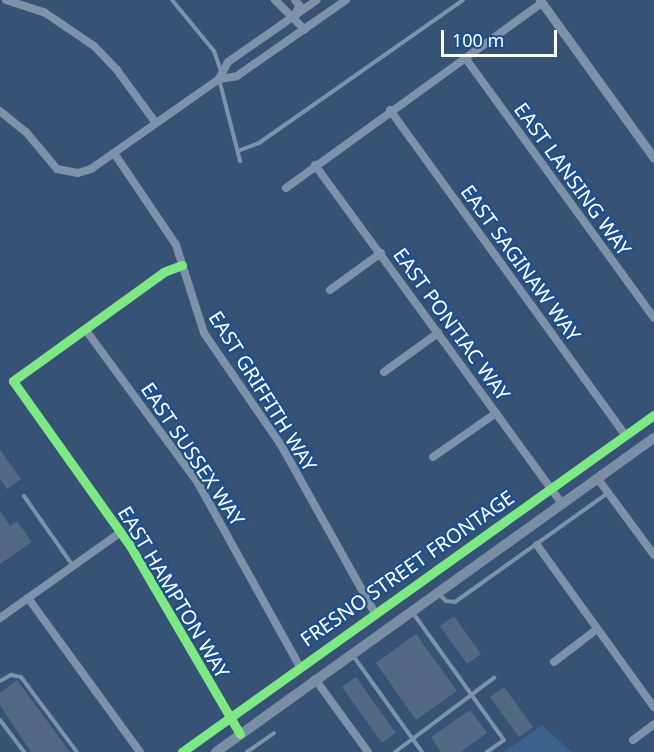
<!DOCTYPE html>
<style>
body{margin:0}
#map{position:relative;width:654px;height:752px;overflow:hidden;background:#365274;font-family:"Noto Sans",sans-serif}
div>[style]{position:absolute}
.water>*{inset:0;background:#3b618d}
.building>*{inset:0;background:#526984}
.service>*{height:4px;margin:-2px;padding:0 2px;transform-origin:2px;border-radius:2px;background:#7d92a8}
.minor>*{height:8px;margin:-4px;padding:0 4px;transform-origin:4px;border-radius:4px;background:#7d92a8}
.tertiary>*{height:9px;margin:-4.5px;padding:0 4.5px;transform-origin:4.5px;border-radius:4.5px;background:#7d92a8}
.secondary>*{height:10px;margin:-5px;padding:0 5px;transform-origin:5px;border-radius:5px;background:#798da4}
.cycleway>*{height:9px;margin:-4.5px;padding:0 4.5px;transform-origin:4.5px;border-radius:4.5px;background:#7ce984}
span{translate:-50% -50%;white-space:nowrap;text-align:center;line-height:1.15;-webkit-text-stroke:4.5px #1b4f8f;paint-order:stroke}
.street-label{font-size:20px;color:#fff}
.scale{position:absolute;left:441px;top:30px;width:116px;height:27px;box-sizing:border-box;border:3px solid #fff;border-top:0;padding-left:8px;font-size:18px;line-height:21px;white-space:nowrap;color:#fff;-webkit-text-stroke:4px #1b4f8f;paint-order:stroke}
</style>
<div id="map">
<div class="water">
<div style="clip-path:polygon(542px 725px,572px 752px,504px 752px)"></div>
</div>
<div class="building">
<div style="clip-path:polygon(0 450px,21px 479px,7px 489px,0 479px)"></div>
<div style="clip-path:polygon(0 511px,10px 526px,17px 521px,32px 542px,0 564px)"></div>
<div style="clip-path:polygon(454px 616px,481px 654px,467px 664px,440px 626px)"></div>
<div style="clip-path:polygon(416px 634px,457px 691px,416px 720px,376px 663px)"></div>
<div style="clip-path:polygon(356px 677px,396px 733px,382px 743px,342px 687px)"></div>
<div style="clip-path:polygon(17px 680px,18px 681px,70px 752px,31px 752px,0 705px,0 693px)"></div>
<div style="clip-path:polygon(504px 687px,533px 727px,519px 737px,490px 697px)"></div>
<div style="clip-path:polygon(470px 710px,487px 733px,461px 752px,441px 752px,431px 737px)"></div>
</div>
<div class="service">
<div style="left:172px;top:0;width:66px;rotate:50.5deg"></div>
<div style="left:214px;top:51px;width:21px;rotate:71deg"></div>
<div style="left:219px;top:79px;width:85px;rotate:75.6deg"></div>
<div style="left:238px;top:151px;width:22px;rotate:-21deg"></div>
<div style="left:259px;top:143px;width:249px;rotate:-35deg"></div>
<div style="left:24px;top:496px;width:85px;rotate:55deg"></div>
<div style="left:438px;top:593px;width:11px;rotate:45deg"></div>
<div style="left:446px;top:601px;width:9px;rotate:6deg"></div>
<div style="left:455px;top:602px;width:188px;rotate:-35.5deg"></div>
<div style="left:413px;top:613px;width:156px;rotate:54.4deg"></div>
<div style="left:504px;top:740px;width:21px;rotate:145deg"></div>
<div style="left:354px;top:657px;width:117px;rotate:54.4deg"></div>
<div style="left:0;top:681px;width:13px;rotate:-29deg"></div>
<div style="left:11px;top:675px;width:10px;rotate:11deg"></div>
<div style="left:21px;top:677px;width:94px;rotate:53.3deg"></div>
<div style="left:0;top:720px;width:40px;rotate:53deg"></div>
<div style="left:247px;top:752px;width:33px;rotate:-35deg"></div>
<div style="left:395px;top:752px;width:124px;rotate:-36.8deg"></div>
</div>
<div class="minor">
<div style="left:6px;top:0;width:40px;rotate:18deg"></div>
<div style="left:44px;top:12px;width:60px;rotate:34.2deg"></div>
<div style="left:94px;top:46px;width:33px;rotate:46deg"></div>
<div style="left:117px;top:70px;width:64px;rotate:53.8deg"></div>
<div style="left:275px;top:0;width:42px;rotate:45deg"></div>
<div style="left:295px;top:0;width:6px;rotate:51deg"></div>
<div style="left:299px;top:5px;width:12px;rotate:110deg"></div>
<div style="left:466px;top:59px;width:320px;rotate:54deg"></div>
<div style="left:219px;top:79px;width:18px;rotate:-9deg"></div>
<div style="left:237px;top:76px;width:133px;rotate:-34.9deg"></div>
<div style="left:390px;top:110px;width:401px;rotate:54.1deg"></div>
<div style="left:0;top:111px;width:33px;rotate:39deg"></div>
<div style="left:26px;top:132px;width:48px;rotate:50deg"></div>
<div style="left:57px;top:169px;width:21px;rotate:11deg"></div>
<div style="left:78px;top:173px;width:14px;rotate:-17deg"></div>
<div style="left:91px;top:169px;width:156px;rotate:-35.1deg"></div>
<div style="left:219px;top:79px;width:19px;rotate:-62deg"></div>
<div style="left:228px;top:62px;width:108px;rotate:-34.9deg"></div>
<div style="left:114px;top:153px;width:111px;rotate:56deg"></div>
<div style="left:176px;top:245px;width:92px;rotate:72.3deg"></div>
<div style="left:204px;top:333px;width:136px;rotate:55.5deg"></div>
<div style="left:281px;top:445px;width:193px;rotate:60.8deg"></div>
<div style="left:315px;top:165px;width:419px;rotate:53.9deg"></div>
<div style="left:286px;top:188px;width:316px;rotate:-35.9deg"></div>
<div style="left:182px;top:265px;width:19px;rotate:159deg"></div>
<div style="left:164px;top:272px;width:186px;rotate:144.2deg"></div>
<div style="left:13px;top:381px;width:200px;rotate:54.6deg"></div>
<div style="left:129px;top:544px;width:220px;rotate:59.7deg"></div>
<div style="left:330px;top:290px;width:63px;rotate:-36deg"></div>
<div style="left:85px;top:329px;width:191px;rotate:53.7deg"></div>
<div style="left:198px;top:483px;width:210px;rotate:61deg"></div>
<div style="left:384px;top:372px;width:67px;rotate:-35.8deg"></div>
<div style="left:433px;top:457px;width:77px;rotate:-34.9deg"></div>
<div style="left:598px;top:479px;width:94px;rotate:53.6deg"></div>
<div style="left:537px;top:545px;width:200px;rotate:54.2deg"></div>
<div style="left:28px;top:598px;width:190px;rotate:54deg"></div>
<div style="left:0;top:618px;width:148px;rotate:-35.4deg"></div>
<div style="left:554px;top:662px;width:54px;rotate:-37.5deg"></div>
<div style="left:315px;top:679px;width:90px;rotate:54deg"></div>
<div style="left:633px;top:740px;width:26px;rotate:-37deg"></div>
<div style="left:182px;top:752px;width:580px;rotate:-35.53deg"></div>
</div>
<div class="tertiary">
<div style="left:540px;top:0;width:195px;rotate:54.2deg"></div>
</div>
<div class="secondary">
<div style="left:216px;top:752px;width:539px;rotate:-35.64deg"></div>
</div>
<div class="cycleway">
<div style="left:182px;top:265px;width:19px;rotate:159deg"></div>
<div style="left:164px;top:272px;width:186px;rotate:144.2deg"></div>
<div style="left:13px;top:381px;width:200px;rotate:54.6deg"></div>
<div style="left:129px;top:544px;width:220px;rotate:59.7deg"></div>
<div style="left:182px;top:752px;width:580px;rotate:-35.53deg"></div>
</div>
<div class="street-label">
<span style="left:573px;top:179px;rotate:54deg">EAST LANSING WAY</span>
<span style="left:521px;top:263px;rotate:54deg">EAST SAGINAW WAY</span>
<span style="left:452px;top:324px;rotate:54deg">EAST PONTIAC WAY</span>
<span style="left:263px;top:391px;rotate:58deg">EAST GRIFFITH WAY</span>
<span style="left:193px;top:454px;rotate:56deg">EAST SUSSEX WAY</span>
<span style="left:407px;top:568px;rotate:-35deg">FRESNO STREET FRONTAGE</span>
<span style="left:174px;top:592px;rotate:59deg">EAST HAMPTON WAY</span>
</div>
<div class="scale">100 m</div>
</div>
